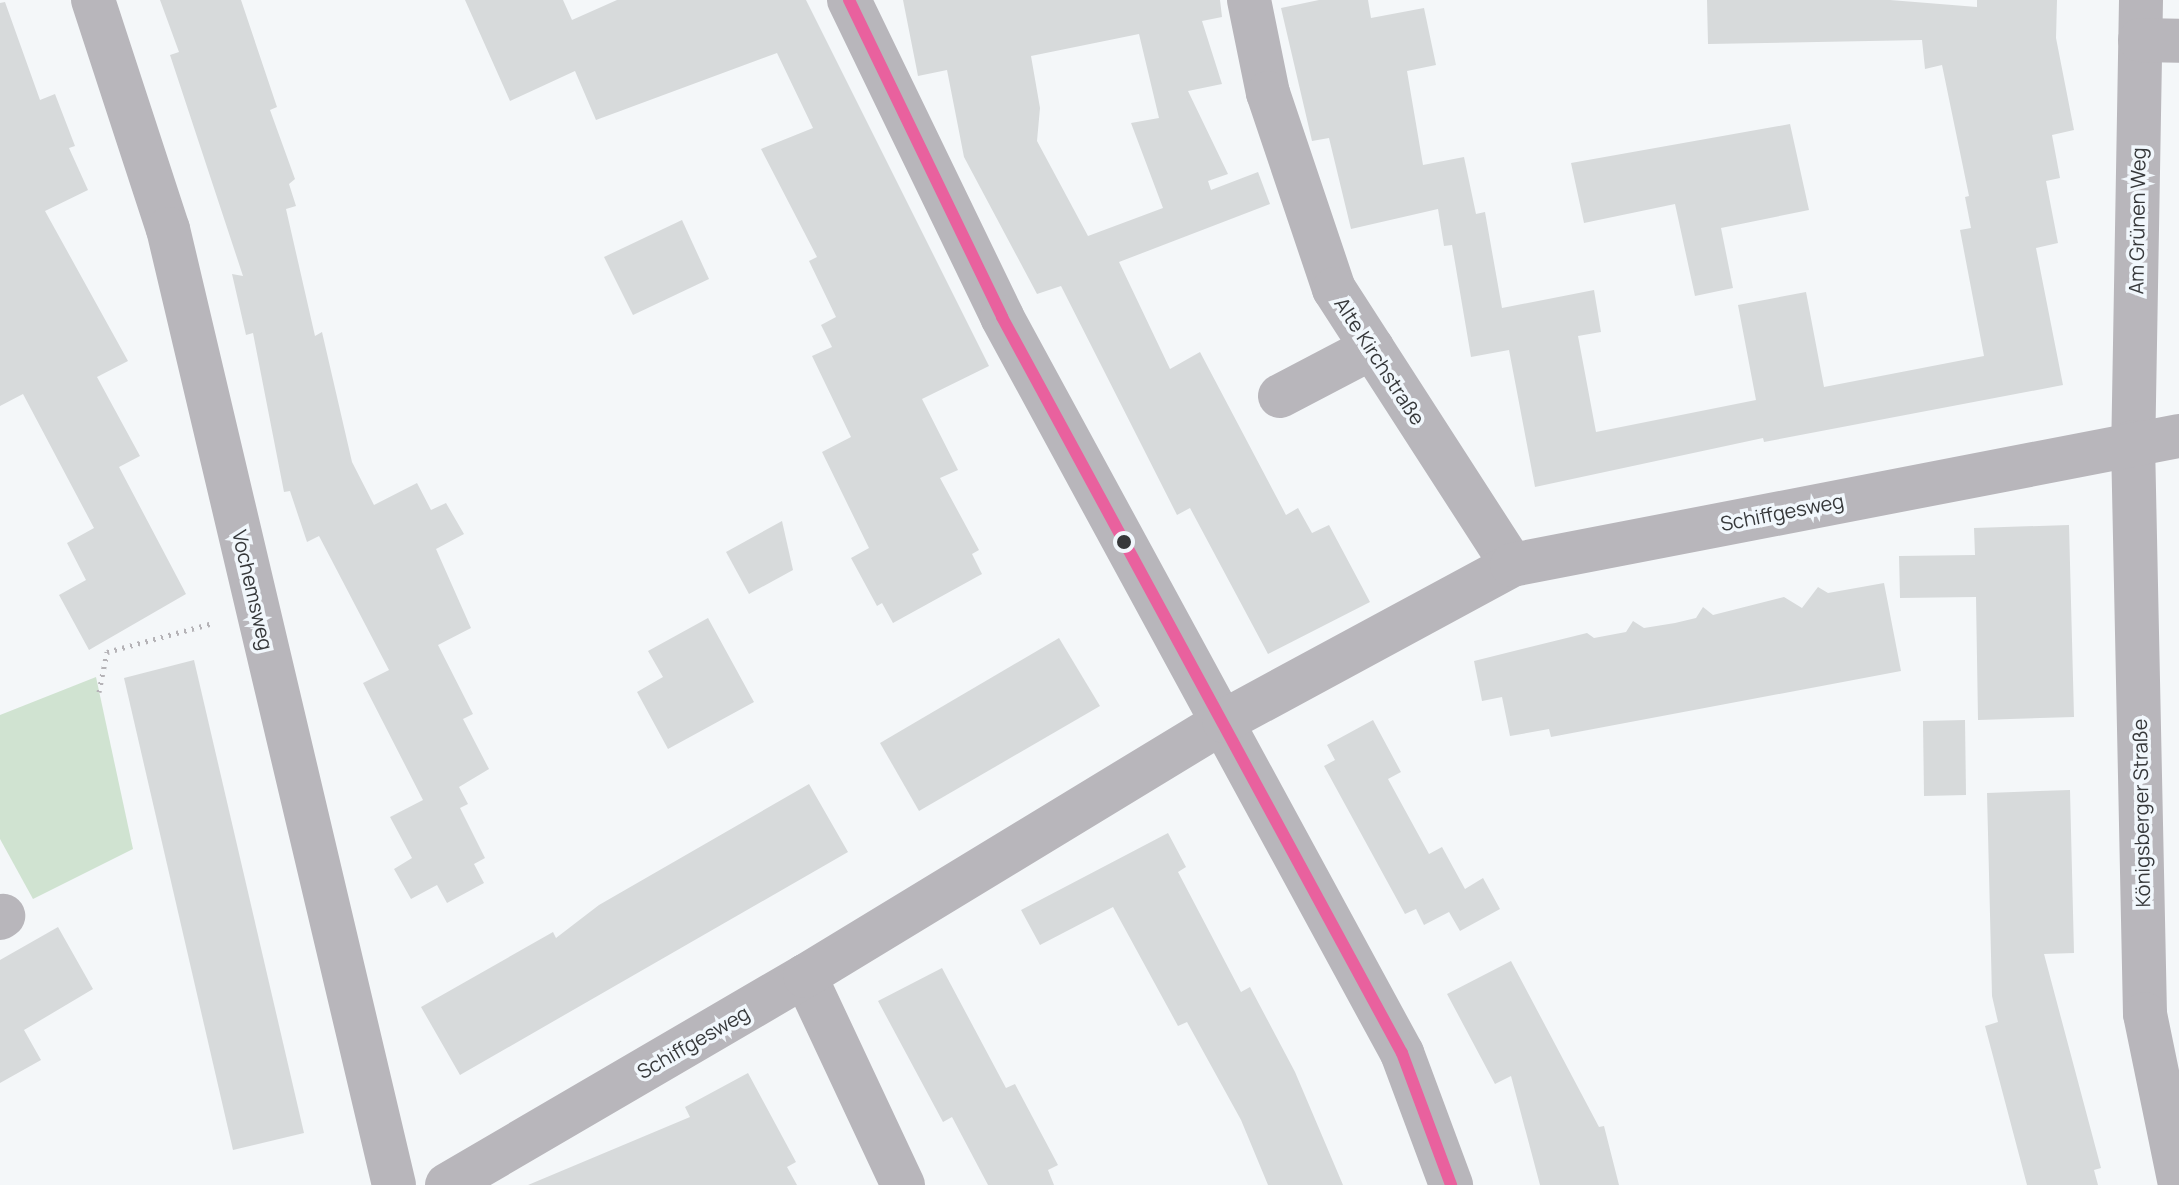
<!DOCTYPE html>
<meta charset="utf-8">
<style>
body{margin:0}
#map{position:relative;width:2179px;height:1185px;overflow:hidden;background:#f4f7f9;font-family:Manrope,sans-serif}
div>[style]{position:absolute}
.green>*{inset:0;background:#d0e3d1}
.building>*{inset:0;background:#d7dadb}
.path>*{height:5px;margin-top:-2.5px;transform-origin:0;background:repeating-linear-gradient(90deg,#b5b3b7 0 2px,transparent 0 8px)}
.minor>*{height:44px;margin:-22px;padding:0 22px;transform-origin:22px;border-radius:22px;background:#b8b6bb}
.bus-1>*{height:12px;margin:-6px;padding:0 6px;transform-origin:6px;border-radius:6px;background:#e9619e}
.dots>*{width:22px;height:22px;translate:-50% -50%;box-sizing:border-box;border:4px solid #f1f7fc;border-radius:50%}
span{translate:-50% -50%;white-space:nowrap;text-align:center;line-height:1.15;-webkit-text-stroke:7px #f1f7fc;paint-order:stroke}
.street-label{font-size:20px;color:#36383a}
</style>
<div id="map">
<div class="green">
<div style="clip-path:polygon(96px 677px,133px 849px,33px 899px,0 839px,0 715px)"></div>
</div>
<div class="building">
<div style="clip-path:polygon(160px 0,241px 0,277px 107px,270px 110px,295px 179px,289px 184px,296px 206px,286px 209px,315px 336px,322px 332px,352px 462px,374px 505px,417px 483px,431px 510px,446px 503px,464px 534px,436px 549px,471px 628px,438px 645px,473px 714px,463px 719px,489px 769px,459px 787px,468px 804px,460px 808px,485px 858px,474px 864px,484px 883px,447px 903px,437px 885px,411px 899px,394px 869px,412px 858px,390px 817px,423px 800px,363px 683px,389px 670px,319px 536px,307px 542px,290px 491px,284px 492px,253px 333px,246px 335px,232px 274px,243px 276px,170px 55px,179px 52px)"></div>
<div style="clip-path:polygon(465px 0,563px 0,572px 20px,617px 0,806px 0,989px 366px,922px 399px,958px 470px,940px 478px,979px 550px,972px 554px,982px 574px,893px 623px,882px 603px,877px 606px,851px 558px,869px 548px,822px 452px,851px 437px,812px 356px,832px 347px,821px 325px,836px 317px,809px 261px,817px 257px,761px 149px,813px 128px,777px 53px,596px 120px,575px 71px,510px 101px)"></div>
<div style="clip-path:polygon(evenodd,903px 0,1220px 0,1222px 17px,1202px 21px,1222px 84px,1188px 91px,1228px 174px,1208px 181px,1211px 190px,1258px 172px,1270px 204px,1119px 262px,1170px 369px,1200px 352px,1286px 515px,1298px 508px,1312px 533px,1329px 525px,1370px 602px,1268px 654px,1190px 508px,1177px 515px,1061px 286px,1037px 294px,964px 157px,947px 70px,918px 76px,903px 0,1139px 34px,1159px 118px,1131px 123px,1163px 208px,1088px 236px,1037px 141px,1040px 108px,1031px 56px,1139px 34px)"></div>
<div style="clip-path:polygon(1319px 0,1368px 0,1371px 18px,1424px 8px,1436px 65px,1407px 71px,1423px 165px,1464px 157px,1476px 214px,1485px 212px,1502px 308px,1594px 290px,1601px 332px,1578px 336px,1596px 432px,1756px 400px,1738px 305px,1806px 292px,1824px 387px,1984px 356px,1960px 230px,1971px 228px,1965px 197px,1969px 196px,1942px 65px,1925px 69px,1922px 40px,1708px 44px,1707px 0,1890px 0,1977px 7px,1977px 0,2057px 0,2056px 38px,2074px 130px,2052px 135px,2060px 178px,2046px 181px,2058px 243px,2036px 248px,2063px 385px,1764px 442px,1763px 438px,1535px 487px,1509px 350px,1471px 357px,1452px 245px,1444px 246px,1438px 209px,1351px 229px,1329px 138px,1312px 141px,1281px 8px)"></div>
<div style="clip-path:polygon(5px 2px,40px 100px,55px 94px,75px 146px,69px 148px,88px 190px,45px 211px,128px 361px,97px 377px,140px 456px,119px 467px,186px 594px,89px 650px,59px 595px,86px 580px,67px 543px,94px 528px,23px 394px,0 406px,0 3px)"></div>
<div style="clip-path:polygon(1790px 124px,1809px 210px,1721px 228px,1733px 288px,1695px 296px,1675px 204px,1584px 223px,1571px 163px)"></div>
<div style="clip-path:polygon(682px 220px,709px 279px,633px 315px,604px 257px)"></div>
<div style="clip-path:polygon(782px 521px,793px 570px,749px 594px,726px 552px)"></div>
<div style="clip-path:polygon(2069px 525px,2074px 717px,1978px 720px,1976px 597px,1900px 598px,1899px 556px,1975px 555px,1974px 528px)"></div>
<div style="clip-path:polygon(1884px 583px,1901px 671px,1551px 737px,1549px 729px,1510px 736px,1502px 697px,1482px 701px,1474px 661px,1587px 633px,1594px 638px,1626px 632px,1633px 621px,1644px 628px,1675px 623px,1696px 618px,1703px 607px,1713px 615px,1784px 597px,1802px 608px,1818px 587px,1828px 593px)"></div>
<div style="clip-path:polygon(708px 618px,754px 702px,668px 749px,637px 692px,663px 677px,648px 651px)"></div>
<div style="clip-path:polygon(1059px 638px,1100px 706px,919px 811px,880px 743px)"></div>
<div style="clip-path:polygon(194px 660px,304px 1133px,233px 1150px,124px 678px)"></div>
<div style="clip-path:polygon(1373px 720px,1401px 772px,1388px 779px,1429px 854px,1442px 847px,1465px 889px,1483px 878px,1500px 909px,1460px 931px,1449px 912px,1424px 925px,1416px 909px,1405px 914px,1324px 766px,1335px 760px,1327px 745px)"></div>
<div style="clip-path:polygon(1965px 720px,1966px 795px,1924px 796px,1923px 721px)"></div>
<div style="clip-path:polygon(809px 784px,848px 852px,460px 1075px,421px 1007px,553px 932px,556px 938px,599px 905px)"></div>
<div style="clip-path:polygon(2070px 790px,2074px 953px,2044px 954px,2101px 1168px,2094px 1170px,2098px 1185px,2027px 1185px,1985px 1026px,1998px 1022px,1992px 996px,1987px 793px)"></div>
<div style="clip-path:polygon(1168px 833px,1186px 867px,1178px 872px,1241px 992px,1250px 987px,1295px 1072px,1343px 1185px,1268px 1185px,1241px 1120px,1187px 1022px,1178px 1026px,1113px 907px,1040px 945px,1021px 910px)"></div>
<div style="clip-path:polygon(58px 927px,93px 989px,24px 1030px,41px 1060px,0 1083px,0 960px)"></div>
<div style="clip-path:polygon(1511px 961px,1599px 1127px,1604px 1126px,1619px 1185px,1540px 1185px,1511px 1076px,1495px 1084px,1447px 994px)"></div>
<div style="clip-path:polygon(942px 968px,1006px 1088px,1015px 1084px,1058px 1165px,1048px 1170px,1054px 1185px,988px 1185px,952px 1117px,943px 1122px,878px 1001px)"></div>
<div style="clip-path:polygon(748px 1073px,796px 1162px,787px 1167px,797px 1185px,528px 1185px,690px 1117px,685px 1107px)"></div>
</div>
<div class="path">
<div style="left:99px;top:692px;width:41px;rotate:-78.7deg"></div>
<div style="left:107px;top:652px;width:110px;rotate:-15.3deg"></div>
</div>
<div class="minor">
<div style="left:93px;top:0;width:241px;rotate:71.9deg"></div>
<div style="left:168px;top:229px;width:982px;rotate:76.7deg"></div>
<div style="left:849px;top:0;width:352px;rotate:64.2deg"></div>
<div style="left:1002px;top:317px;width:838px;rotate:61.48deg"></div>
<div style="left:1402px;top:1053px;width:141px;rotate:69.6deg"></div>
<div style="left:1249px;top:0;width:95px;rotate:78.5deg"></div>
<div style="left:1268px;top:93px;width:207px;rotate:71.4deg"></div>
<div style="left:1334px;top:289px;width:328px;rotate:57.2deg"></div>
<div style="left:2141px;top:0;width:442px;rotate:91deg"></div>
<div style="left:2133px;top:442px;width:572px;rotate:88.8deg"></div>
<div style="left:2145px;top:1014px;width:169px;rotate:78.4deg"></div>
<div style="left:2140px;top:40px;width:39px;rotate:1deg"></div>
<div style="left:1280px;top:396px;width:104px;rotate:-27.6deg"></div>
<div style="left:0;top:918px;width:4px;rotate:-34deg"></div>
<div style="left:805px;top:976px;width:231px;rotate:64.9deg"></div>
<div style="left:447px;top:1185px;width:415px;rotate:-30.3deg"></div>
<div style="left:805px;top:976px;width:490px;rotate:-31.3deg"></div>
<div style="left:1224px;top:721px;width:328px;rotate:-28.4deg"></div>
<div style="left:1512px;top:565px;width:679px;rotate:-10.95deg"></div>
</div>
<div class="bus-1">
<div style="left:849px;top:0;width:352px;rotate:64.2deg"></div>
<div style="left:1002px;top:317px;width:838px;rotate:61.48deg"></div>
<div style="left:1402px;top:1053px;width:141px;rotate:69.6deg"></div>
</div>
<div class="dots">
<div style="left:1124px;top:542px;background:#36383a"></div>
</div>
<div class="street-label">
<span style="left:2137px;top:221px;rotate:-89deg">Am Grünen Weg</span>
<span style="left:1380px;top:361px;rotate:57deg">Alte Kirchstraße</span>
<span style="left:1782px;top:512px;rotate:-11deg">Schiffgesweg</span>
<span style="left:253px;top:590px;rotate:77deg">Vochemsweg</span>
<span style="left:2141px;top:813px;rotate:-91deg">Königsberger Straße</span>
<span style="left:693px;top:1042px;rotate:-30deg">Schiffgesweg</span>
</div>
</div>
